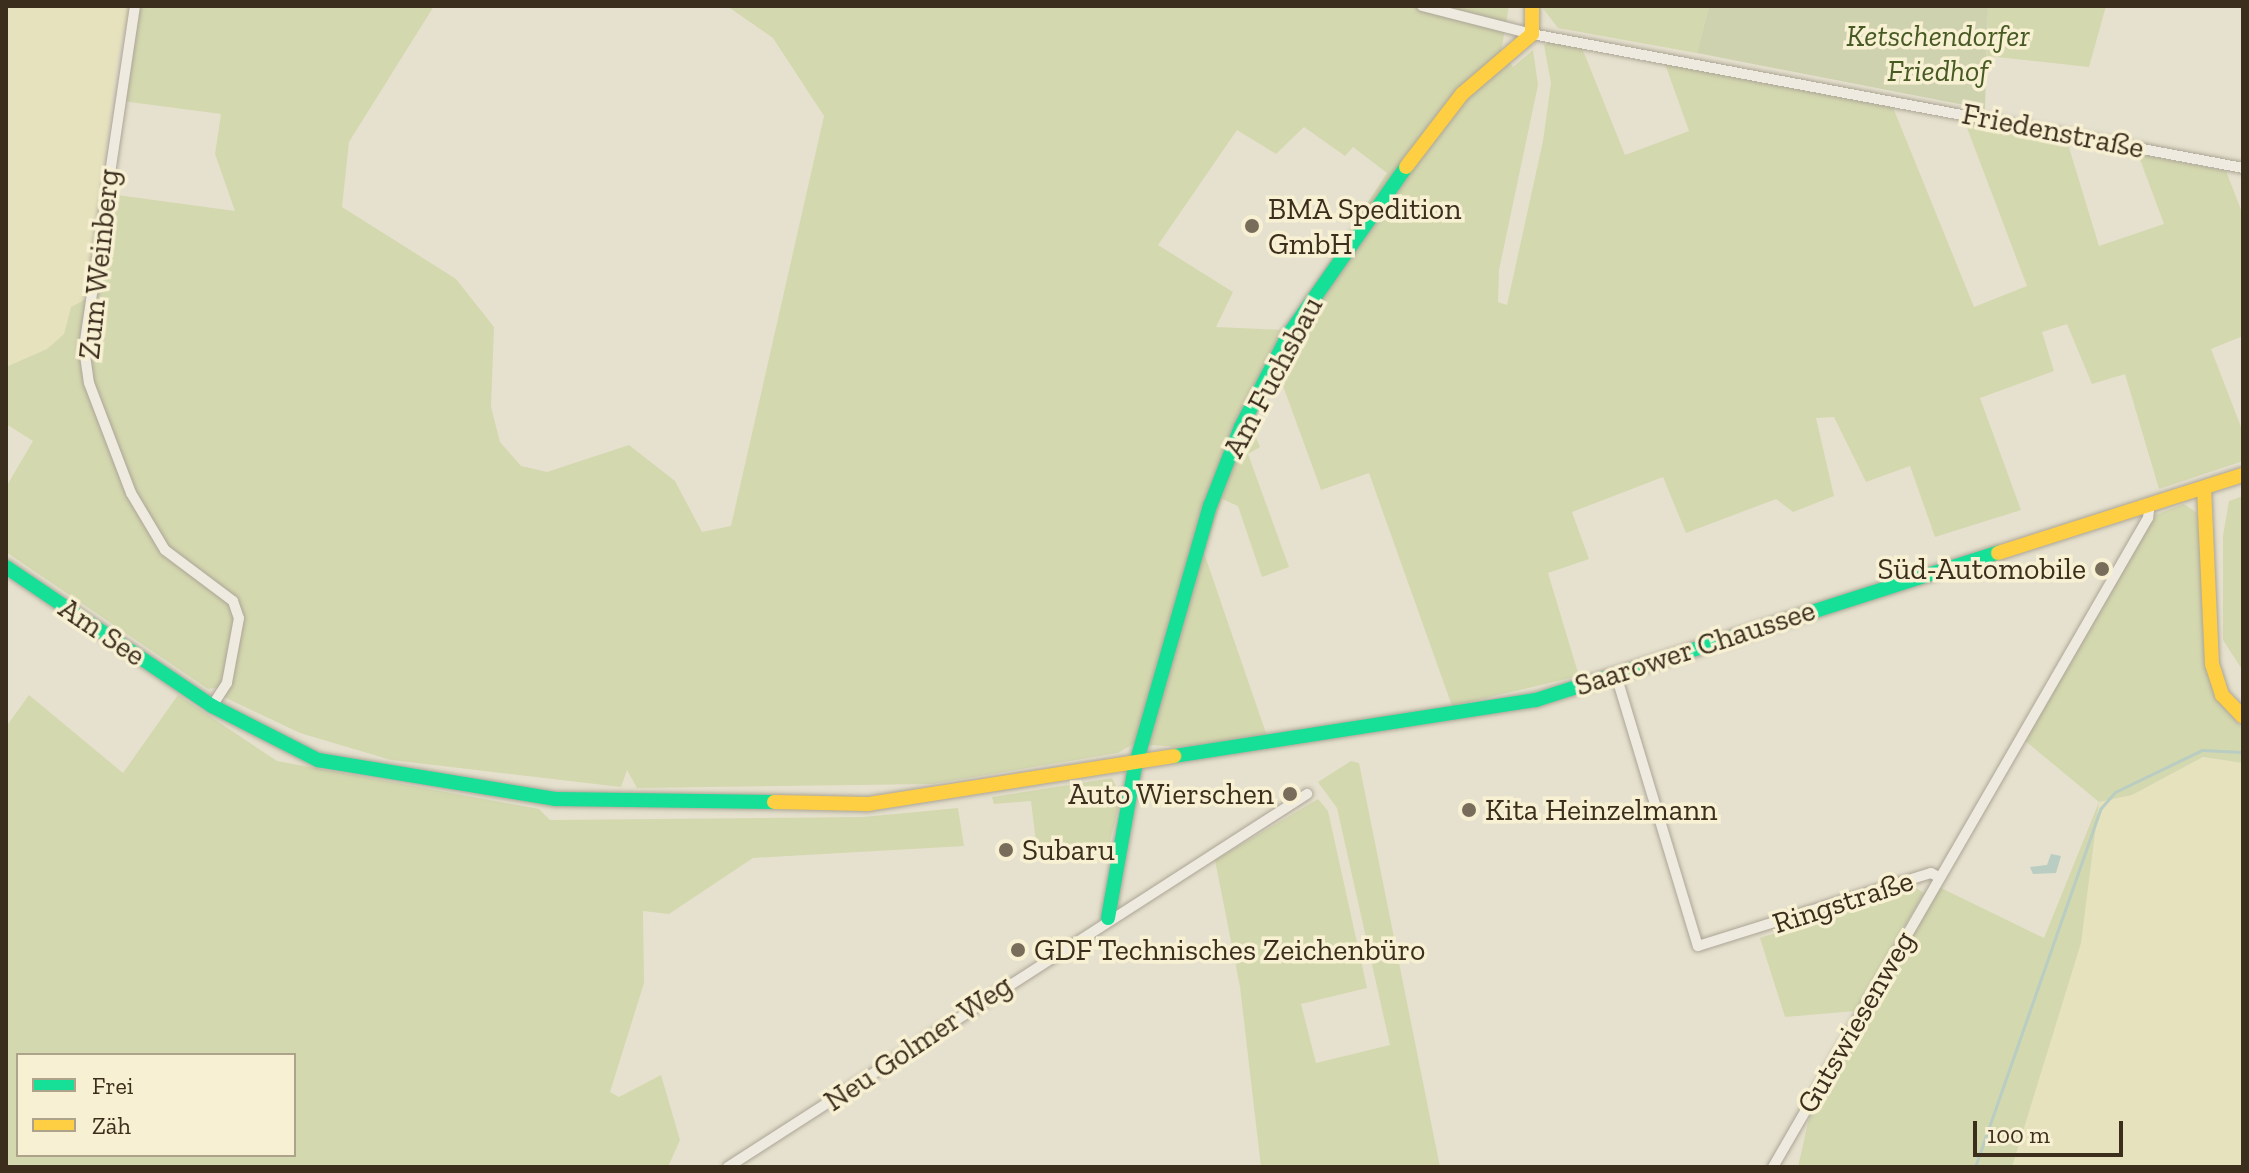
<!DOCTYPE html>
<meta charset="utf-8">
<style>
body{margin:0}
#map{position:relative;width:2249px;height:1173px;overflow:hidden;background:#e6e1ce;font-family:"Zilla Slab",serif}
div>[style]{position:absolute}
.farmland>*{inset:0;background:#e7e2be}
.green>*{inset:0;background:#d4d8af}
.cemetery>*{inset:0;background:#cfd2af}
.water>*{inset:0;background:#b9cdc2}
.stream>*{height:3px;margin:-1.5px;padding:0 1.5px;transform-origin:1.5px;border-radius:1.5px;background:#b9cdc2}
.roads{filter:drop-shadow(0 0 2px #aca596) drop-shadow(0 0 2px #aca596)}
.street>*{height:10px;margin:-5px;padding:0 5px;transform-origin:5px;border-radius:5px;background:#eeeae0}
.fast>*{height:14px;margin:-7px;padding:0 7px;transform-origin:7px;border-radius:7px;background:#16e098}
.slow>*{height:14px;margin:-7px;padding:0 7px;transform-origin:7px;border-radius:7px;background:#ffcf43}
.dots>*{width:22px;height:22px;translate:-50% -50%;box-sizing:border-box;border:4px solid #f8f0d3;border-radius:50%}
span{translate:-50% -50%;white-space:nowrap;text-align:center;line-height:1.15;-webkit-text-stroke:7px #f8f0d3;paint-order:stroke}
.park-label{font-size:30px;color:#485a23;font-style:italic}
.street-label{font-size:30px;color:#3c2e1d}
.poi-label{font-size:30px;color:#3c2e1d}
.left{translate:0 -50%;text-align:left}
.right{translate:-100% -50%;text-align:right}
.frame{position:absolute;inset:0;border:8px solid #3c2e1d;pointer-events:none}
.legend{position:absolute;left:16px;top:1053px;width:280px;height:104px;box-sizing:border-box;background:#f8f0d3;border:2px solid #ada28a;margin:0;padding:10px 14px;list-style:none;font-size:24px;color:#3c2e1d}
.legend li{display:flex;align-items:center;gap:16px;height:40px}
.legend b{width:40px;border:2px solid #ada28a}
.scale{position:absolute;left:1973px;top:1121px;width:150px;height:36px;box-sizing:border-box;border:4px solid #3c2e1d;border-top:0;padding-left:10px;font-size:24px;line-height:28px;white-space:nowrap;color:#3c2e1d;-webkit-text-stroke:6px #f8f0d3;paint-order:stroke}
</style>
<div id="map">
<div class="farmland">
<div style="clip-path:polygon(6px 6px,131px 6px,118px 54px,86px 299px,71px 307px,64px 334px,47px 349px,6px 367px)"></div>
<div style="clip-path:polygon(2203px 757px,2243px 763px,2243px 1167px,2012px 1167px,2081px 943px,2099px 802px,2132px 795px)"></div>
</div>
<div class="green">
<div style="clip-path:polygon(evenodd,139px 6px,434px 6px,349px 142px,342px 207px,456px 279px,494px 327px,491px 407px,500px 442px,521px 466px,547px 472px,629px 445px,675px 481px,702px 532px,731px 526px,824px 116px,773px 38px,727px 6px,1509px 6px,1501px 52px,1513px 67px,1533px 50px,1538px 85px,1499px 270px,1498px 302px,1507px 305px,1543px 141px,1551px 83px,1544px 45px,1551px 42px,1582px 48px,1625px 155px,1689px 131px,1664px 61px,1892px 105px,1974px 307px,2027px 286px,1964px 120px,2067px 141px,2099px 246px,2164px 224px,2138px 154px,2226px 171px,2243px 215px,2243px 336px,2211px 349px,2243px 432px,2243px 461px,2159px 489px,2125px 374px,2092px 384px,2067px 324px,2042px 332px,2054px 371px,1980px 398px,2021px 510px,1935px 537px,1910px 466px,1866px 482px,1834px 417px,1816px 418px,1834px 496px,1793px 512px,1776px 499px,1686px 533px,1663px 477px,1572px 512px,1589px 559px,1548px 573px,1579px 676px,1452px 706px,1369px 473px,1321px 490px,1278px 372px,1251px 425px,1260px 447px,1248px 454px,1289px 567px,1262px 577px,1238px 506px,1222px 499px,1204px 553px,1267px 736px,1183px 747px,1133px 744px,1118px 753px,932px 784px,637px 788px,627px 770px,621px 787px,391px 760px,300px 733px,222px 696px,224px 687px,208px 689px,6px 552px,6px 487px,33px 441px,6px 424px,6px 367px,47px 349px,64px 334px,71px 307px,99px 292px,117px 195px,235px 211px,215px 154px,221px 114px,122px 101px,139px 6px,1304px 127px,1345px 156px,1353px 147px,1387px 173px,1285px 330px,1216px 327px,1233px 292px,1158px 245px,1237px 130px,1276px 154px,1304px 127px)"></div>
<div style="clip-path:polygon(1541px 6px,1709px 6px,1697px 53px,1558px 28px)"></div>
<div style="clip-path:polygon(1988px 6px,2106px 6px,2089px 67px,1987px 56px)"></div>
<div style="clip-path:polygon(2243px 496px,2243px 671px,2223px 640px,2223px 536px,2229px 501px)"></div>
<div style="clip-path:polygon(2184px 504px,2197px 513px,2214px 696px,2243px 729px,2243px 763px,2203px 757px,2132px 795px,2099px 802px,2081px 943px,2012px 1167px,1798px 1167px,1809px 1118px,1939px 887px,2044px 938px,2099px 802px,2023px 739px,2155px 515px)"></div>
<div style="clip-path:polygon(evenodd,29px 695px,123px 773px,178px 695px,277px 761px,539px 809px,550px 820px,863px 817px,958px 808px,964px 846px,753px 858px,669px 914px,643px 911px,644px 983px,610px 1092px,619px 1097px,661px 1075px,680px 1140px,668px 1167px,6px 1167px,6px 727px,29px 695px,18px 1055px,294px 1055px,294px 1155px,18px 1155px,18px 1055px)"></div>
<div style="clip-path:polygon(1351px 761px,1359px 763px,1440px 1167px,1261px 1167px,1240px 987px,1215px 860px,1318px 799px,1328px 811px,1367px 988px,1301px 1004px,1316px 1063px,1390px 1045px,1337px 808px,1318px 782px)"></div>
<div style="clip-path:polygon(1112px 778px,1121px 796px,1109px 846px,1036px 842px,1031px 801px,994px 804px,992px 797px)"></div>
<div style="clip-path:polygon(1916px 888px,1924px 893px,1855px 1011px,1785px 1017px,1760px 938px)"></div>
</div>
<div class="cemetery">
<div style="clip-path:polygon(1709px 6px,1988px 6px,1985px 109px,1697px 53px)"></div>
</div>
<div class="water">
<div style="clip-path:polygon(2051px 854px,2061px 856px,2056px 873px,2033px 874px,2030px 867px,2047px 865px)"></div>
</div>
<div class="stream">
<div style="left:1975px;top:1167px;width:380px;rotate:-70.7deg"></div>
<div style="left:2101px;top:808px;width:21px;rotate:-49deg"></div>
<div style="left:2115px;top:792px;width:97px;rotate:-25.8deg"></div>
<div style="left:2202px;top:750px;width:41px;rotate:2.8deg"></div>
</div>
<div class="roads">
<div class="street">
<div style="left:135px;top:6px;width:346px;rotate:98.5deg"></div>
<div style="left:84px;top:348px;width:35px;rotate:82deg"></div>
<div style="left:89px;top:383px;width:118px;rotate:69.1deg"></div>
<div style="left:131px;top:493px;width:66px;rotate:59.2deg"></div>
<div style="left:165px;top:550px;width:85px;rotate:36.9deg"></div>
<div style="left:233px;top:601px;width:18px;rotate:71deg"></div>
<div style="left:239px;top:618px;width:66px;rotate:100.5deg"></div>
<div style="left:227px;top:683px;width:27px;rotate:123deg"></div>
<div style="left:1422px;top:6px;width:114px;rotate:14.3deg"></div>
<div style="left:1532px;top:34px;width:724px;rotate:10.67deg"></div>
<div style="left:1616px;top:675px;width:283px;rotate:73.2deg"></div>
<div style="left:1698px;top:946px;width:244px;rotate:-17.4deg"></div>
<div style="left:1931px;top:873px;width:9px;rotate:27deg"></div>
<div style="left:728px;top:1167px;width:689px;rotate:-32.79deg"></div>
<div style="left:1773px;top:1167px;width:750px;rotate:-59.98deg"></div>
<div style="left:2148px;top:518px;width:15px;rotate:-82deg"></div>
</div>
<div class="fast">
<div style="left:6px;top:567px;width:249px;rotate:34deg"></div>
<div style="left:212px;top:706px;width:119px;rotate:27deg"></div>
<div style="left:318px;top:760px;width:240px;rotate:9.3deg"></div>
<div style="left:555px;top:799px;width:219px;rotate:0.8deg"></div>
<div style="left:1174px;top:756px;width:366px;rotate:-8.8deg"></div>
<div style="left:1536px;top:700px;width:485px;rotate:-17.7deg"></div>
<div style="left:1108px;top:918px;width:153px;rotate:-79.9deg"></div>
<div style="left:1135px;top:767px;width:272px;rotate:-74deg"></div>
<div style="left:1210px;top:506px;width:85px;rotate:-68.6deg"></div>
<div style="left:1241px;top:427px;width:105px;rotate:-62.7deg"></div>
<div style="left:1289px;top:334px;width:204px;rotate:-55deg"></div>
</div>
<div class="slow">
<div style="left:1406px;top:167px;width:92px;rotate:-52.5deg"></div>
<div style="left:1462px;top:94px;width:92px;rotate:-40.6deg"></div>
<div style="left:1532px;top:34px;width:28px;rotate:-90deg"></div>
<div style="left:2204px;top:488px;width:176px;rotate:87.4deg"></div>
<div style="left:2212px;top:664px;width:33px;rotate:72deg"></div>
<div style="left:2222px;top:695px;width:30px;rotate:46deg"></div>
<div style="left:1998px;top:553px;width:257px;rotate:-17.7deg"></div>
<div style="left:774px;top:802px;width:94px;rotate:1.2deg"></div>
<div style="left:868px;top:804px;width:310px;rotate:-8.9deg"></div>
</div>
</div>
<div class="dots">
<div style="left:1252px;top:226px;background:#786d5b"></div>
<div style="left:2102px;top:569px;background:#786d5b"></div>
<div style="left:1290px;top:794px;background:#786d5b"></div>
<div style="left:1469px;top:810px;background:#786d5b"></div>
<div style="left:1006px;top:850px;background:#786d5b"></div>
<div style="left:1018px;top:950px;background:#786d5b"></div>
</div>
<div class="park-label">
<span style="left:1938px;top:53px">Ketschendorfer<br>Friedhof</span>
</div>
<div class="street-label">
<span style="left:2053px;top:131px;rotate:11deg">Friedenstraße</span>
<span style="left:99px;top:264px;rotate:-84deg">Zum Weinberg</span>
<span style="left:1273px;top:377px;rotate:-62deg">Am Fuchsbau</span>
<span style="left:102px;top:632px;rotate:34deg">Am See</span>
<span style="left:1695px;top:648px;rotate:-18deg">Saarower Chaussee</span>
<span style="left:1843px;top:902px;rotate:-18deg">Ringstraße</span>
<span style="left:1856px;top:1022px;rotate:-60deg">Gutswiesenweg</span>
<span style="left:918px;top:1043px;rotate:-34deg">Neu Golmer Weg</span>
</div>
<div class="poi-label">
<span class="left" style="left:1268px;top:226px">BMA Spedition<br>GmbH</span>
<span class="right" style="left:2086px;top:569px">Süd-Automobile</span>
<span class="right" style="left:1274px;top:794px">Auto Wierschen</span>
<span class="left" style="left:1485px;top:810px">Kita Heinzelmann</span>
<span class="left" style="left:1022px;top:850px">Subaru</span>
<span class="left" style="left:1034px;top:950px">GDF Technisches Zeichenbüro</span>
</div>
<div class="frame"></div>
<ul class="legend">
<li><b style="height:10px;background:#16e098"></b>Frei</li>
<li><b style="height:10px;background:#ffcf43"></b>Zäh</li>
</ul>
<div class="scale">100 m</div>
</div>
